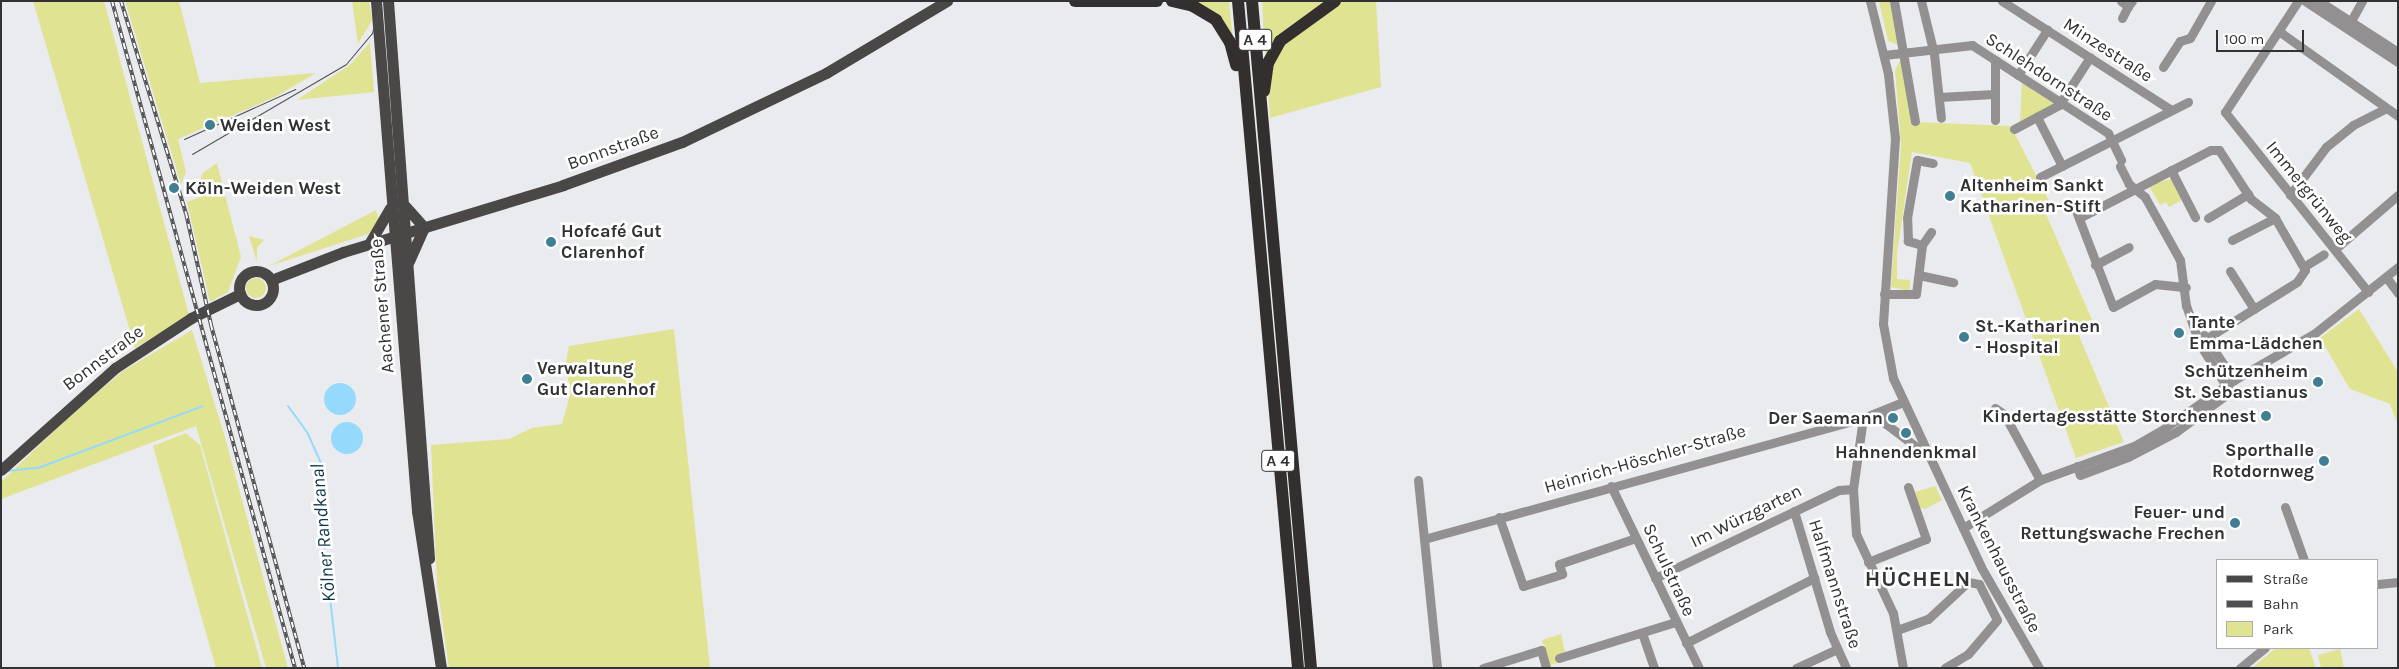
<!DOCTYPE html>
<meta charset="utf-8">
<style>
body{margin:0}
#map{position:relative;width:2399px;height:669px;overflow:hidden;background:#eaebee;font-family:Karla,sans-serif}
div>[style]{position:absolute}
.green>*{inset:0;background:#e0e391}
.round{border-radius:50%}
.water>*{inset:0;background:#95dafd}
.stream>*{height:2px;margin:-1px;padding:0 1px;transform-origin:1px;border-radius:1px;background:#95dafd}
.minor>*{height:9px;margin:-4.5px;padding:0 4.5px;transform-origin:4.5px;border-radius:4.5px;background:#929090}
.major>*{height:11px;margin:-5.5px;padding:0 5.5px;transform-origin:5.5px;border-radius:5.5px;background:#4a4747}
.major>.ring{margin:-5.5px;padding:0;box-sizing:content-box;background:none;border:11px solid #4a4747;border-radius:50%}
.highway>*{height:12px;margin:-6px;padding:0 6px;transform-origin:6px;border-radius:6px;background:#322f2e}
.tram>*{height:1px;margin:-0.5px;padding:0 0.5px;transform-origin:0.5px;border-radius:0.5px;background:#4f4f51}
.rail>*{height:4px;margin-top:-2px;transform-origin:0;background:repeating-linear-gradient(90deg,#fff 0 5.5px,#4f4f51 0 11px);box-sizing:border-box;border-block:1px solid #4f4f51}
.dots>*{width:14px;height:14px;translate:-50% -50%;box-sizing:border-box;border:2px solid #fff;border-radius:50%}
span{translate:-50% -50%;white-space:nowrap;text-align:center;line-height:1.15;-webkit-text-stroke:5px #fff;paint-order:stroke}
.shield-label span{padding:1px 4px;background:#fff;border:1px solid;border-radius:4px;-webkit-text-stroke-width:0}
.shield-label{font-size:16px;color:#323234;font-weight:700}
.street-label{font-size:18px;color:#323234}
.poi-label{font-size:18px;color:#323234;font-weight:700}
.left{translate:0 -50%;text-align:left}
.right{translate:-100% -50%;text-align:right}
.water-label{font-size:19px;color:#0d3648;font-style:italic}
.district-label{font-size:22px;color:#323234;font-weight:700;letter-spacing:1px}
.frame{position:absolute;inset:0;border:2px solid #323234;pointer-events:none}
.legend{position:absolute;left:2216px;top:559px;width:162px;height:90px;box-sizing:border-box;background:#fff;border:1px solid #adadae;margin:0;padding:6px 9px;list-style:none;font-size:15px;color:#323234}
.legend li{display:flex;align-items:center;gap:10px;height:25px}
.legend b{width:25px;border:1px solid #adadae}
.scale{position:absolute;left:2216px;top:30px;width:88px;height:22px;box-sizing:border-box;border:2px solid #323234;border-top:0;padding-left:6px;font-size:15px;line-height:18px;white-space:nowrap;color:#323234;-webkit-text-stroke:4px #fff;paint-order:stroke}
</style>
<div id="map">
<div class="green">
<div style="clip-path:polygon(33px 1px,104px 1px,189px 315px,135px 348px)"></div>
<div style="clip-path:polygon(125px 1px,179px 1px,200px 83px,316px 73px,275px 97px,178px 139px,186px 172px,181px 184px)"></div>
<div style="clip-path:polygon(352px 1px,369px 1px,372px 20px,358px 44px)"></div>
<div style="clip-path:polygon(1189px 1px,1229px 1px,1233px 40px)"></div>
<div style="clip-path:polygon(1262px 1px,1330px 1px,1288px 27px,1265px 55px)"></div>
<div style="clip-path:polygon(1340px 1px,1376px 1px,1381px 87px,1270px 118px,1268px 90px,1277px 51px)"></div>
<div style="clip-path:polygon(1879px 1px,1891px 1px,1903px 47px,1888px 41px)"></div>
<div style="clip-path:polygon(370px 42px,374px 92px,297px 100px,351px 64px)"></div>
<div style="clip-path:polygon(1901px 59px,1914px 122px,2011px 126px,2049px 201px,2042px 205px,2093px 322px,2077px 331px,2124px 442px,2076px 458px,1970px 163px,1912px 152px,1897px 253px,1897px 279px,1910px 280px,1910px 291px,1891px 287px,1901px 144px,1895px 70px)"></div>
<div style="clip-path:polygon(2022px 83px,2055px 104px,2020px 122px)"></div>
<div style="clip-path:polygon(217px 163px,241px 257px,228px 292px,210px 302px,187px 202px,200px 197px,197px 186px,203px 173px)"></div>
<div style="clip-path:polygon(2173px 178px,2184px 199px,2169px 207px,2166px 202px,2160px 205px,2149px 186px)"></div>
<div style="clip-path:polygon(376px 210px,379px 221px,368px 234px,269px 266px)"></div>
<div style="clip-path:polygon(249px 236px,264px 240px,257px 248px,257px 262px)"></div>
<div class="round" style="left:246px;top:278px;width:20px;height:20px"></div>
<div style="clip-path:polygon(2359px 309px,2398px 372px,2398px 425px,2390px 404px,2350px 389px,2320px 338px)"></div>
<div style="clip-path:polygon(674px 329px,710px 668px,449px 668px,437px 585px,431px 445px,509px 439px,532px 428px,562px 424px,571px 391px,565px 367px,569px 346px)"></div>
<div style="clip-path:polygon(192px 330px,224px 434px,288px 668px,266px 668px,196px 426px,1px 499px,1px 482px,73px 413px,123px 371px)"></div>
<div style="clip-path:polygon(186px 433px,200px 445px,262px 668px,216px 668px,153px 446px)"></div>
<div style="clip-path:polygon(1935px 486px,1942px 500px,1925px 509px,1918px 507px,1912px 493px)"></div>
<div style="clip-path:polygon(1561px 634px,1565px 652px,1561px 662px,1550px 665px,1542px 640px)"></div>
<div style="clip-path:polygon(2276px 648px,2309px 648px,2316px 668px,2252px 668px)"></div>
<div style="clip-path:polygon(2340px 649px,2344px 668px,2321px 668px,2318px 655px)"></div>
</div>
<div class="water">
<div class="round" style="left:324px;top:383px;width:32px;height:32px"></div>
<div class="round" style="left:331px;top:422px;width:32px;height:32px"></div>
</div>
<div class="stream">
<div style="left:288px;top:406px;width:34px;rotate:54deg"></div>
<div style="left:308px;top:434px;width:34px;rotate:66deg"></div>
<div style="left:322px;top:465px;width:90px;rotate:88.1deg"></div>
<div style="left:325px;top:555px;width:114px;rotate:83.4deg"></div>
<div style="left:7px;top:471px;width:31px;rotate:-6deg"></div>
<div style="left:38px;top:468px;width:176px;rotate:-20.6deg"></div>
</div>
<div class="minor">
<div style="left:1870px;top:1px;width:75px;rotate:76.1deg"></div>
<div style="left:1888px;top:74px;width:64px;rotate:83.8deg"></div>
<div style="left:1895px;top:138px;width:186px;rotate:93.7deg"></div>
<div style="left:1883px;top:324px;width:55px;rotate:79.5deg"></div>
<div style="left:1893px;top:378px;width:208px;rotate:65deg"></div>
<div style="left:1981px;top:567px;width:116px;rotate:60.1deg"></div>
<div style="left:1894px;top:1px;width:122px;rotate:80.1deg"></div>
<div style="left:1921px;top:1px;width:55px;rotate:76.2deg"></div>
<div style="left:1934px;top:54px;width:64px;rotate:83.8deg"></div>
<div style="left:2002px;top:1px;width:201px;rotate:32.8deg"></div>
<div style="left:2121px;top:1px;width:9px;rotate:36deg"></div>
<div style="left:2128px;top:6px;width:6px;rotate:-51deg"></div>
<div style="left:2298px;top:1px;width:133px;rotate:123.3deg"></div>
<div style="left:2225px;top:112px;width:230px;rotate:51.5deg"></div>
<div style="left:2305px;top:1px;width:111px;rotate:33.3deg"></div>
<div style="left:2319px;top:1px;width:94px;rotate:32.8deg"></div>
<div style="left:2122px;top:18px;width:13px;rotate:-63deg"></div>
<div style="left:2351px;top:21px;width:23px;rotate:-61deg"></div>
<div style="left:2280px;top:32px;width:145px;rotate:35.4deg"></div>
<div style="left:1884px;top:55px;width:89px;rotate:-6.5deg"></div>
<div style="left:1972px;top:45px;width:162px;rotate:32.9deg"></div>
<div style="left:2108px;top:133px;width:30px;rotate:64deg"></div>
<div style="left:2163px;top:67px;width:31px;rotate:-57deg"></div>
<div style="left:2180px;top:41px;width:10px;rotate:-17deg"></div>
<div style="left:2190px;top:38px;width:43px;rotate:-60.4deg"></div>
<div style="left:2018px;top:75px;width:54px;rotate:-57.2deg"></div>
<div style="left:1939px;top:97px;width:55px;rotate:-3.1deg"></div>
<div style="left:2037px;top:117px;width:55px;rotate:63deg"></div>
<div style="left:1995px;top:120px;width:60px;rotate:-90deg"></div>
<div style="left:2014px;top:129px;width:51px;rotate:-28.1deg"></div>
<div style="left:2059px;top:105px;width:57px;rotate:-57.1deg"></div>
<div style="left:2171px;top:170px;width:53px;rotate:62.9deg"></div>
<div style="left:2040px;top:177px;width:166px;rotate:-26.9deg"></div>
<div style="left:2290px;top:195px;width:60px;rotate:-53.1deg"></div>
<div style="left:2326px;top:147px;width:35px;rotate:-39deg"></div>
<div style="left:2353px;top:125px;width:37px;rotate:-27deg"></div>
<div style="left:2073px;top:203px;width:111px;rotate:69deg"></div>
<div style="left:2113px;top:307px;width:48px;rotate:-28.7deg"></div>
<div style="left:2155px;top:284px;width:31px;rotate:6deg"></div>
<div style="left:2079px;top:218px;width:148px;rotate:-27.3deg"></div>
<div style="left:2211px;top:150px;width:8px"></div>
<div style="left:2219px;top:150px;width:59px;rotate:56.9deg"></div>
<div style="left:2251px;top:199px;width:31px;rotate:38deg"></div>
<div style="left:2275px;top:218px;width:60px;rotate:60deg"></div>
<div style="left:2305px;top:270px;width:14px;rotate:124deg"></div>
<div style="left:2297px;top:282px;width:115px;rotate:148.1deg"></div>
<div style="left:2208px;top:218px;width:47px;rotate:-31deg"></div>
<div style="left:2232px;top:240px;width:48px;rotate:-27.1deg"></div>
<div style="left:1922px;top:245px;width:15px;rotate:-164deg"></div>
<div style="left:1908px;top:241px;width:23px;rotate:-92deg"></div>
<div style="left:1907px;top:218px;width:59px;rotate:-80.2deg"></div>
<div style="left:1917px;top:160px;width:16px;rotate:11deg"></div>
<div style="left:2335px;top:249px;width:83px;rotate:-40.6deg"></div>
<div style="left:2095px;top:265px;width:38px;rotate:-28deg"></div>
<div style="left:2305px;top:266px;width:22px;rotate:-32deg"></div>
<div style="left:2230px;top:271px;width:45px;rotate:57.7deg"></div>
<div style="left:1919px;top:275px;width:35px;rotate:12deg"></div>
<div style="left:2386px;top:277px;width:20px;rotate:53deg"></div>
<div style="left:1884px;top:294px;width:32px"></div>
<div style="left:1916px;top:294px;width:49px;rotate:-83deg"></div>
<div style="left:1922px;top:245px;width:16px;rotate:-55deg"></div>
<div style="left:2204px;top:335px;width:54px;rotate:56.3deg"></div>
<div style="left:1995px;top:408px;width:11px;rotate:34deg"></div>
<div style="left:2004px;top:414px;width:75px;rotate:61.4deg"></div>
<div style="left:1881px;top:412px;width:13px;rotate:67deg"></div>
<div style="left:1886px;top:424px;width:38px;rotate:37deg"></div>
<div style="left:1863px;top:418px;width:72px;rotate:98deg"></div>
<div style="left:1853px;top:489px;width:45px;rotate:86.2deg"></div>
<div style="left:1856px;top:534px;width:87px;rotate:64.9deg"></div>
<div style="left:1893px;top:613px;width:56px;rotate:79.7deg"></div>
<div style="left:2077px;top:466px;width:9px;rotate:72deg"></div>
<div style="left:2080px;top:475px;width:51px;rotate:-20.6deg"></div>
<div style="left:2128px;top:457px;width:54px;rotate:-27.5deg"></div>
<div style="left:2176px;top:432px;width:67px;rotate:-36.5deg"></div>
<div style="left:2230px;top:392px;width:58px;rotate:-122.3deg"></div>
<div style="left:2199px;top:343px;width:39px;rotate:-109deg"></div>
<div style="left:2186px;top:306px;width:46px;rotate:-97.4deg"></div>
<div style="left:2180px;top:260px;width:72px;rotate:-119.1deg"></div>
<div style="left:2145px;top:197px;width:21px;rotate:-141deg"></div>
<div style="left:2129px;top:184px;width:20px;rotate:-117deg"></div>
<div style="left:1418px;top:480px;width:189px;rotate:84.2deg"></div>
<div style="left:1611px;top:486px;width:202px;rotate:64.2deg"></div>
<div style="left:2285px;top:507px;width:56px;rotate:70.3deg"></div>
<div style="left:1794px;top:511px;width:126px;rotate:73.4deg"></div>
<div style="left:1830px;top:632px;width:39px;rotate:66deg"></div>
<div style="left:1499px;top:517px;width:73px;rotate:70.8deg"></div>
<div style="left:1523px;top:586px;width:41px;rotate:-17.1deg"></div>
<div style="left:1562px;top:574px;width:10px;rotate:-107deg"></div>
<div style="left:1559px;top:564px;width:81px;rotate:-18.7deg"></div>
<div style="left:1963px;top:528px;width:91px;rotate:-31.9deg"></div>
<div style="left:2040px;top:480px;width:102px;rotate:-20deg"></div>
<div style="left:2136px;top:445px;width:34px;rotate:-30deg"></div>
<div style="left:2165px;top:428px;width:84px;rotate:-34.8deg"></div>
<div style="left:2234px;top:380px;width:94px;rotate:-30.1deg"></div>
<div style="left:2315px;top:333px;width:106px;rotate:-38.5deg"></div>
<div style="left:1424px;top:539px;width:455px;rotate:-15.4deg"></div>
<div style="left:1863px;top:418px;width:43px;rotate:-21.8deg"></div>
<div style="left:1868px;top:562px;width:62px;rotate:-21.6deg"></div>
<div style="left:1926px;top:539px;width:55px;rotate:-109.1deg"></div>
<div style="left:1655px;top:578px;width:204px;rotate:-25.6deg"></div>
<div style="left:1839px;top:490px;width:14px;rotate:-4deg"></div>
<div style="left:2378px;top:584px;width:20px;rotate:-6deg"></div>
<div style="left:1897px;top:630px;width:33px;rotate:-20deg"></div>
<div style="left:1928px;top:619px;width:54px;rotate:-42.8deg"></div>
<div style="left:1968px;top:582px;width:11px;rotate:10deg"></div>
<div style="left:1979px;top:584px;width:40px;rotate:63.4deg"></div>
<div style="left:1997px;top:620px;width:45px;rotate:130.5deg"></div>
<div style="left:1968px;top:654px;width:27px;rotate:149deg"></div>
<div style="left:1642px;top:633px;width:37px;rotate:71deg"></div>
<div style="left:1686px;top:643px;width:144px;rotate:-26.9deg"></div>
<div style="left:1559px;top:658px;width:121px;rotate:-17.2deg"></div>
<div style="left:1483px;top:668px;width:61px;rotate:-17.2deg"></div>
<div style="left:1541px;top:650px;width:19px;rotate:74deg"></div>
<div style="left:1796px;top:668px;width:45px;rotate:-24.9deg"></div>
<div style="left:2240px;top:668px;width:32px;rotate:-39deg"></div>
</div>
<div class="major">
<div style="left:376px;top:1px;width:512px;rotate:85.4deg"></div>
<div style="left:417px;top:511px;width:159px;rotate:81.3deg"></div>
<div style="left:388px;top:1px;width:559px;rotate:85.79deg"></div>
<div style="left:405px;top:206px;width:28px;rotate:48deg"></div>
<div style="left:369px;top:244px;width:42px;rotate:-59.7deg"></div>
<div style="left:409px;top:261px;width:37px;rotate:-66deg"></div>
<div class="ring" style="left:239px;top:271px;width:23px;height:23px"></div>
<div style="left:271px;top:280px;width:77px;rotate:-21.3deg"></div>
<div style="left:343px;top:252px;width:230px;rotate:-16.9deg"></div>
<div style="left:563px;top:185px;width:127px;rotate:-19.9deg"></div>
<div style="left:682px;top:142px;width:160px;rotate:-25.6deg"></div>
<div style="left:826px;top:73px;width:141px;rotate:-30.8deg"></div>
<div style="left:1px;top:470px;width:153px;rotate:-41.8deg"></div>
<div style="left:115px;top:368px;width:91px;rotate:-33.3deg"></div>
<div style="left:191px;top:318px;width:55px;rotate:-26.1deg"></div>
</div>
<div class="highway">
<div style="left:1075px;top:1px;width:82px"></div>
<div style="left:1172px;top:1px;width:22px;rotate:13deg"></div>
<div style="left:1193px;top:6px;width:27px;rotate:31deg"></div>
<div style="left:1216px;top:20px;width:26px;rotate:58deg"></div>
<div style="left:1230px;top:42px;width:24px;rotate:75deg"></div>
<div style="left:1238px;top:1px;width:670px;rotate:84.86deg"></div>
<div style="left:1252px;top:1px;width:670px;rotate:84.95deg"></div>
<div style="left:1264px;top:91px;width:28px;rotate:-82deg"></div>
<div style="left:1268px;top:63px;width:25px;rotate:-61deg"></div>
<div style="left:1280px;top:41px;width:68px;rotate:-36deg"></div>
</div>
<div class="tram">
<div style="left:184px;top:139px;width:122px;rotate:-24.2deg"></div>
<div style="left:192px;top:154px;width:178px;rotate:-30.3deg"></div>
<div style="left:346px;top:64px;width:40px;rotate:-50deg"></div>
<div style="left:372px;top:33px;width:33px;rotate:-74deg"></div>
</div>
<div class="rail">
<div style="left:112px;top:1px;width:692px;rotate:74.66deg"></div>
<div style="left:121px;top:1px;width:222px;rotate:73deg"></div>
<div style="left:186px;top:213px;width:115px;rotate:77.4deg"></div>
<div style="left:211px;top:325px;width:355px;rotate:74.8deg"></div>
</div>
<div class="dots">
<div style="left:210px;top:125px;background:#407f93"></div>
<div style="left:174px;top:188px;background:#407f93"></div>
<div style="left:1950px;top:196px;background:#407f93"></div>
<div style="left:551px;top:242px;background:#407f93"></div>
<div style="left:2179px;top:333px;background:#407f93"></div>
<div style="left:1964px;top:337px;background:#407f93"></div>
<div style="left:527px;top:379px;background:#407f93"></div>
<div style="left:2318px;top:382px;background:#407f93"></div>
<div style="left:2266px;top:416px;background:#407f93"></div>
<div style="left:1893px;top:418px;background:#407f93"></div>
<div style="left:1906px;top:433px;background:#407f93"></div>
<div style="left:2324px;top:461px;background:#407f93"></div>
<div style="left:2235px;top:523px;background:#407f93"></div>
</div>
<div class="shield-label">
<span style="left:1255px;top:40px">A 4</span>
<span style="left:1278px;top:461px">A 4</span>
</div>
<div class="street-label">
<span style="left:2108px;top:50px;rotate:33deg">Minzestraße</span>
<span style="left:2049px;top:77px;rotate:33deg">Schlehdornstraße</span>
<span style="left:613px;top:148px;rotate:-20deg">Bonnstraße</span>
<span style="left:2309px;top:192px;rotate:51deg">Immergrünweg</span>
<span style="left:382px;top:306px;rotate:-95deg">Aachener Straße</span>
<span style="left:103px;top:358px;rotate:-37deg">Bonnstraße</span>
<span style="left:1645px;top:459px;rotate:-16deg">Heinrich-Höschler-Straße</span>
<span style="left:1746px;top:516px;rotate:-26deg">Im Würzgarten</span>
<span style="left:1999px;top:559px;rotate:63deg">Krankenhausstraße</span>
<span style="left:1669px;top:570px;rotate:65deg">Schulstraße</span>
<span style="left:1835px;top:584px;rotate:72deg">Halfmannstraße</span>
</div>
<div class="poi-label">
<span class="left" style="left:220px;top:125px">Weiden West</span>
<span class="left" style="left:1960px;top:196px">Altenheim Sankt<br>Katharinen-Stift</span>
<span class="left" style="left:185px;top:188px">Köln-Weiden West</span>
<span class="left" style="left:561px;top:242px">Hofcafé Gut<br>Clarenhof</span>
<span class="left" style="left:2189px;top:333px">Tante<br>Emma-Lädchen</span>
<span class="left" style="left:1975px;top:337px">St.-Katharinen<br>- Hospital</span>
<span class="left" style="left:537px;top:379px">Verwaltung<br>Gut Clarenhof</span>
<span class="right" style="left:2308px;top:382px">Schützenheim<br>St. Sebastianus</span>
<span class="right" style="left:2256px;top:416px">Kindertagesstätte Storchennest</span>
<span class="right" style="left:1883px;top:418px">Der Saemann</span>
<span class="right" style="left:2314px;top:461px">Sporthalle<br>Rotdornweg</span>
<span style="left:1906px;top:452px">Hahnendenkmal</span>
<span class="right" style="left:2225px;top:523px">Feuer- und<br>Rettungswache Frechen</span>
</div>
<div class="water-label">
<span style="left:324px;top:533px;rotate:-95deg">Kölner Randkanal</span>
</div>
<div class="district-label">
<span style="left:1918px;top:580px">HÜCHELN</span>
</div>
<div class="frame"></div>
<ul class="legend">
<li><b style="height:6px;background:#4a4747"></b>Straße</li>
<li><b style="height:6px;background:#4f4f51"></b>Bahn</li>
<li><b style="height:14px;background:#e0e391"></b>Park</li>
</ul>
<div class="scale">100 m</div>
</div>
